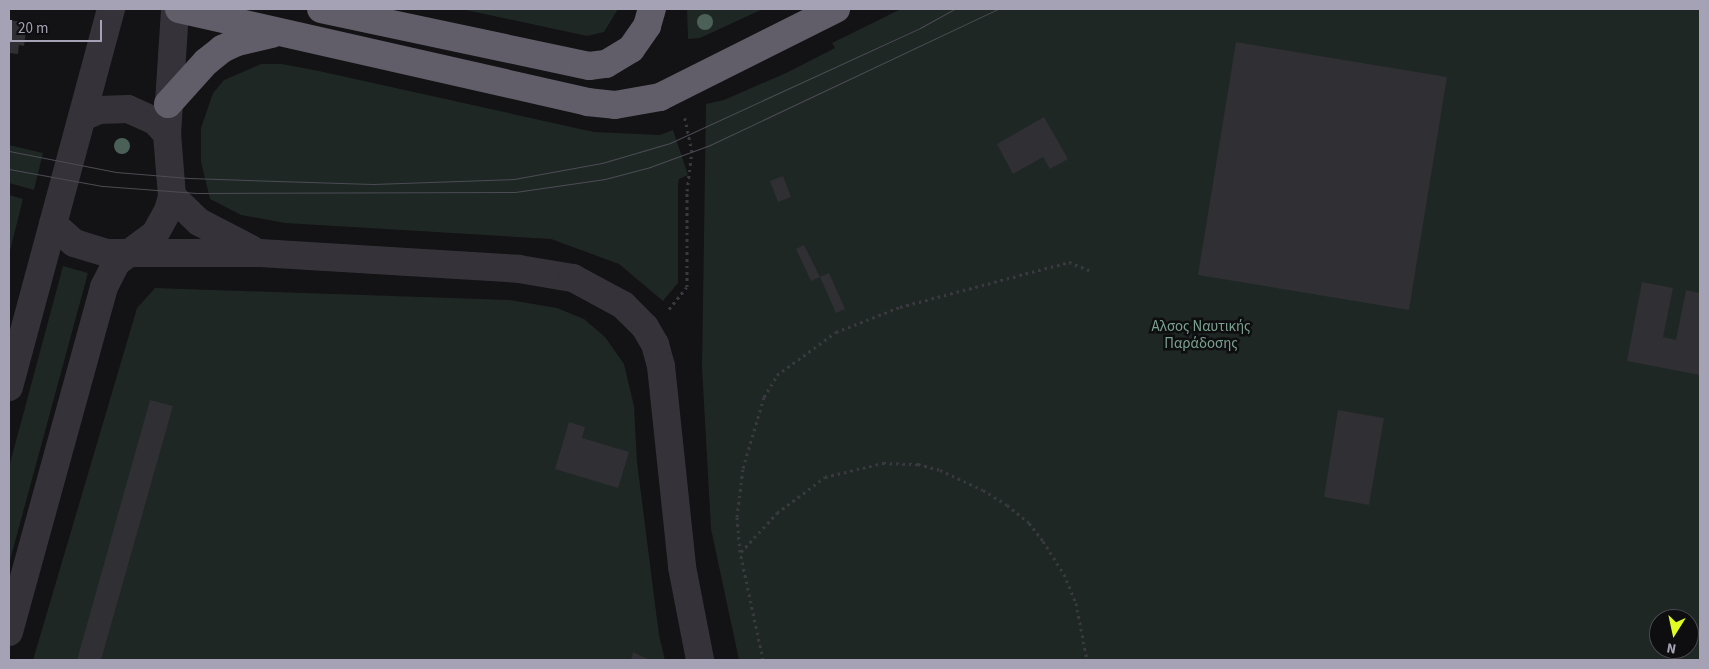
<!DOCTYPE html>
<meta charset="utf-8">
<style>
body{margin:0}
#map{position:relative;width:1709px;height:669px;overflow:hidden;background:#131214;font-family:"Source Sans 3",sans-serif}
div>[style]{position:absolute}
.green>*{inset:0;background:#1e2723}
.building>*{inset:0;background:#302f33}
.path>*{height:3px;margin-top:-1.5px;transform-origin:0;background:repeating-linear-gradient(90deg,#3a3940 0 2.5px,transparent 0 6.5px)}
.minor>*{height:28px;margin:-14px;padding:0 14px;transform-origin:14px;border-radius:14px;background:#353339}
.highway>*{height:28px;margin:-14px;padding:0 14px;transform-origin:14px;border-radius:14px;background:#615e6a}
.tram>*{height:1px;margin:-0.5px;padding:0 0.5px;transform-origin:0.5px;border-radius:0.5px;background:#4d4c54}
.trees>*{width:16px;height:16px;margin:-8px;border-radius:50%;background:#4b6157}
span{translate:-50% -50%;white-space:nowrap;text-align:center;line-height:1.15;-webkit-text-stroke:5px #0e0d0f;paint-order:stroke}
.park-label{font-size:15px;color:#78a18e}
.frame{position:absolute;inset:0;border:10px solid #a5a2b5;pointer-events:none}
.north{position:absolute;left:1649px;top:609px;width:50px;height:50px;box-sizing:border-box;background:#0e0d0f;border:1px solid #4a4951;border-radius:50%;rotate:190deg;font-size:14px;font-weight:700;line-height:20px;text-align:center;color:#a5a2b5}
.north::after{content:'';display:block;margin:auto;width:18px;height:22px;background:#dffb22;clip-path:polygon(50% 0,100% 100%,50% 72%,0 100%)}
.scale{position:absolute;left:10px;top:20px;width:92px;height:22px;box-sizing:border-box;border:2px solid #a5a2b5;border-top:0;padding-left:6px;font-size:15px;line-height:18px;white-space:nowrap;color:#a5a2b5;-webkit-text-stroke:4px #0e0d0f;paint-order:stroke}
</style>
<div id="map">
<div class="green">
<div style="clip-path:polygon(461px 9px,618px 9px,604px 32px,587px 36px)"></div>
<div style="clip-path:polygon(687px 9px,763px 9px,700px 38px,688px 39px)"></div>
<div style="clip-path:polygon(evenodd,901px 9px,1700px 9px,1700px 660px,739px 660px,711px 529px,702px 368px,706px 104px,724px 100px,786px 73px,835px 48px,832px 43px,901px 9px,1659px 619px,1689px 619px,1689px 649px,1659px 649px,1659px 619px)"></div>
<div style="clip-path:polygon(261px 64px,282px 64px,319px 71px,594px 132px,660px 135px,673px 130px,688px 175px,679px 179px,678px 185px,678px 283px,663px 301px,619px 264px,551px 239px,285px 223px,241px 215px,210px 199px,201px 162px,201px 128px,213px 93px,224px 80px)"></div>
<div style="clip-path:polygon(9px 145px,43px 153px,34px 190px,9px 183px)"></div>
<div style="clip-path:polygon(9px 195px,23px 199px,9px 255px)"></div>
<div style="clip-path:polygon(63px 266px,88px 273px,9px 564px,9px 467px)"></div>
<div style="clip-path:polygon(155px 288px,510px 300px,557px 308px,584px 319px,605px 337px,624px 364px,634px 406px,637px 462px,659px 635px,665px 660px,33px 660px,137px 308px)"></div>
</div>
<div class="building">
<div style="clip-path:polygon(9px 20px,23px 22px,21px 31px,26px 31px,24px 46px,19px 45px,18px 54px,9px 53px)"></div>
<div style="clip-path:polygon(1236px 42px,1447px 77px,1409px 310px,1198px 275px)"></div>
<div style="clip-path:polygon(1044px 117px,1068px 159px,1050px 169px,1043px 157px,1013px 174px,997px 144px)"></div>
<div style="clip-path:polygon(783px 176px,791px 197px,778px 202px,770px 181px)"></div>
<div style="clip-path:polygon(804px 245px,820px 277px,811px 281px,796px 249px)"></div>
<div style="clip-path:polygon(829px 273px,845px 309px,836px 313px,820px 277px)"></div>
<div style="clip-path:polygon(1642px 282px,1673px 288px,1663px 337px,1676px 340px,1686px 290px,1700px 293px,1700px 375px,1627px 361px)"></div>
<div style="clip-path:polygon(150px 400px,173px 406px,101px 660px,77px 660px)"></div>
<div style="clip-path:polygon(1338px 410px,1384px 418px,1369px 505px,1324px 497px)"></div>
<div style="clip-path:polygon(569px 422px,585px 427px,582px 438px,629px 452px,618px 488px,555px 469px)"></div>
<div style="clip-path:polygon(633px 652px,650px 660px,631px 660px)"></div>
</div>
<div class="path">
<div style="left:669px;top:309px;width:28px;rotate:-51deg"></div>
<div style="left:687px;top:287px;width:96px;rotate:-90deg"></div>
<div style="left:687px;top:191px;width:39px;rotate:-83deg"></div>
<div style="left:692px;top:152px;width:35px;rotate:-102deg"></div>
<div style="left:741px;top:552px;width:53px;rotate:-47.3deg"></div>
<div style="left:777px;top:513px;width:60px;rotate:-36.9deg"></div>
<div style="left:825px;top:477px;width:60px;rotate:-13.6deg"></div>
<div style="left:883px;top:463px;width:35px;rotate:2deg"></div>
<div style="left:918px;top:464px;width:23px;rotate:15deg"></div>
<div style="left:940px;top:470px;width:47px;rotate:24.9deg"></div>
<div style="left:983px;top:490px;width:28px;rotate:32deg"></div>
<div style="left:1007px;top:505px;width:28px;rotate:39deg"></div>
<div style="left:1029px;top:523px;width:23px;rotate:52deg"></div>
<div style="left:1043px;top:541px;width:39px;rotate:58deg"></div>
<div style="left:1064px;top:574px;width:31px;rotate:68deg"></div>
<div style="left:1076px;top:603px;width:58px;rotate:79.1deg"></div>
<div style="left:763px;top:660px;width:110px;rotate:-102deg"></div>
<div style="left:740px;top:552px;width:35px;rotate:-95deg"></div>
<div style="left:737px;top:517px;width:49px;rotate:-83deg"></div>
<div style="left:743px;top:468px;width:74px;rotate:-73.5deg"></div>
<div style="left:764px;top:397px;width:26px;rotate:-59deg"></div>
<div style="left:777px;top:375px;width:73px;rotate:-36.1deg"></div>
<div style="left:836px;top:332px;width:69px;rotate:-21.3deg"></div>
<div style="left:900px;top:307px;width:175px;rotate:-14.9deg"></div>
<div style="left:1069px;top:262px;width:22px;rotate:22deg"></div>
</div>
<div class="minor">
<div style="left:83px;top:117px;width:17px;rotate:-24deg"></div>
<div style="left:99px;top:110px;width:29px;rotate:-2deg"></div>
<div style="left:128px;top:109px;width:30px;rotate:24deg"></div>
<div style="left:155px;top:121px;width:18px;rotate:47deg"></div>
<div style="left:172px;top:196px;width:37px;rotate:44deg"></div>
<div style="left:199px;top:222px;width:59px;rotate:27.4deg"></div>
<div style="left:53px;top:224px;width:28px;rotate:42deg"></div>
<div style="left:74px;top:243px;width:34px;rotate:17deg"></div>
<div style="left:107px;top:253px;width:153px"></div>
<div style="left:260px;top:253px;width:259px;rotate:3.5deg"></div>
<div style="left:519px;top:269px;width:55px;rotate:9.5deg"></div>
<div style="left:573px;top:278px;width:57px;rotate:28.4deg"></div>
<div style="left:623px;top:305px;width:31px;rotate:45deg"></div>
<div style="left:645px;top:327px;width:20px;rotate:60deg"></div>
<div style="left:655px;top:344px;width:23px;rotate:75deg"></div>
<div style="left:661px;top:366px;width:202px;rotate:84deg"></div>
<div style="left:682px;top:567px;width:95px;rotate:79deg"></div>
<div style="left:9px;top:387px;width:392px;rotate:-74.9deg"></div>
<div style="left:9px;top:632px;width:358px;rotate:-74.6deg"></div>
<div style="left:104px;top:287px;width:28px;rotate:-63deg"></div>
<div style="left:117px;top:262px;width:47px;rotate:-36.4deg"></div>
<div style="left:155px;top:234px;width:26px;rotate:-61deg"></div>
<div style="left:168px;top:211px;width:16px;rotate:-75deg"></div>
<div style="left:172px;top:196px;width:62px;rotate:-94.6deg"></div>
<div style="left:167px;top:134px;width:125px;rotate:-86.3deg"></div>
</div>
<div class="highway">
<div style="left:179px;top:9px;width:418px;rotate:12.8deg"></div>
<div style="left:587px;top:102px;width:28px;rotate:6deg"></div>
<div style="left:615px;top:105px;width:46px;rotate:-10.1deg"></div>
<div style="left:660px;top:97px;width:197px;rotate:-26.6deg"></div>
<div style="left:321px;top:9px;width:274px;rotate:12deg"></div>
<div style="left:589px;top:66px;width:17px;rotate:-7deg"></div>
<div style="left:606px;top:64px;width:29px;rotate:-31deg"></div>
<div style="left:631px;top:49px;width:28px;rotate:-55deg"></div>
<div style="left:647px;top:26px;width:18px;rotate:-74deg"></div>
<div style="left:168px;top:104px;width:57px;rotate:-47.9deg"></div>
<div style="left:206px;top:62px;width:21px;rotate:-39deg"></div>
<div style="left:222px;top:49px;width:17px;rotate:-25deg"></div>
<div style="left:237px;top:42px;width:37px;rotate:-13deg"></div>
</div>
<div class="tram">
<div style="left:9px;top:151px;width:109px;rotate:11.1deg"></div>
<div style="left:116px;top:172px;width:73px;rotate:4.7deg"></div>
<div style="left:189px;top:178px;width:184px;rotate:1.9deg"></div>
<div style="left:373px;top:184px;width:141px;rotate:-2deg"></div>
<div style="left:514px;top:179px;width:89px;rotate:-10.3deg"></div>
<div style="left:602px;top:163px;width:71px;rotate:-16.4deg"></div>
<div style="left:670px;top:143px;width:275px;rotate:-24.7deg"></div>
<div style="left:920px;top:28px;width:39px;rotate:-29deg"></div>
<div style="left:9px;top:169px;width:96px;rotate:10.3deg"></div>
<div style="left:103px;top:186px;width:94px;rotate:4.3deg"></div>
<div style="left:197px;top:193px;width:318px;rotate:-0.2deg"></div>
<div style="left:515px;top:192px;width:91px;rotate:-8.2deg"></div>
<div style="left:605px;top:179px;width:47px;rotate:-14.9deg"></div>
<div style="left:650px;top:167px;width:64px;rotate:-20.1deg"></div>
<div style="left:710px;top:145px;width:318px;rotate:-25.3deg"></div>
</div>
<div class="trees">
<div style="left:705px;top:22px"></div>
<div style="left:122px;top:146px"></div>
</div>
<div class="park-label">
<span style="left:1201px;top:335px">Αλσος Ναυτικής<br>Παράδοσης</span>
</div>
<div class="frame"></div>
<div class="north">N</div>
<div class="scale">20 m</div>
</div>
